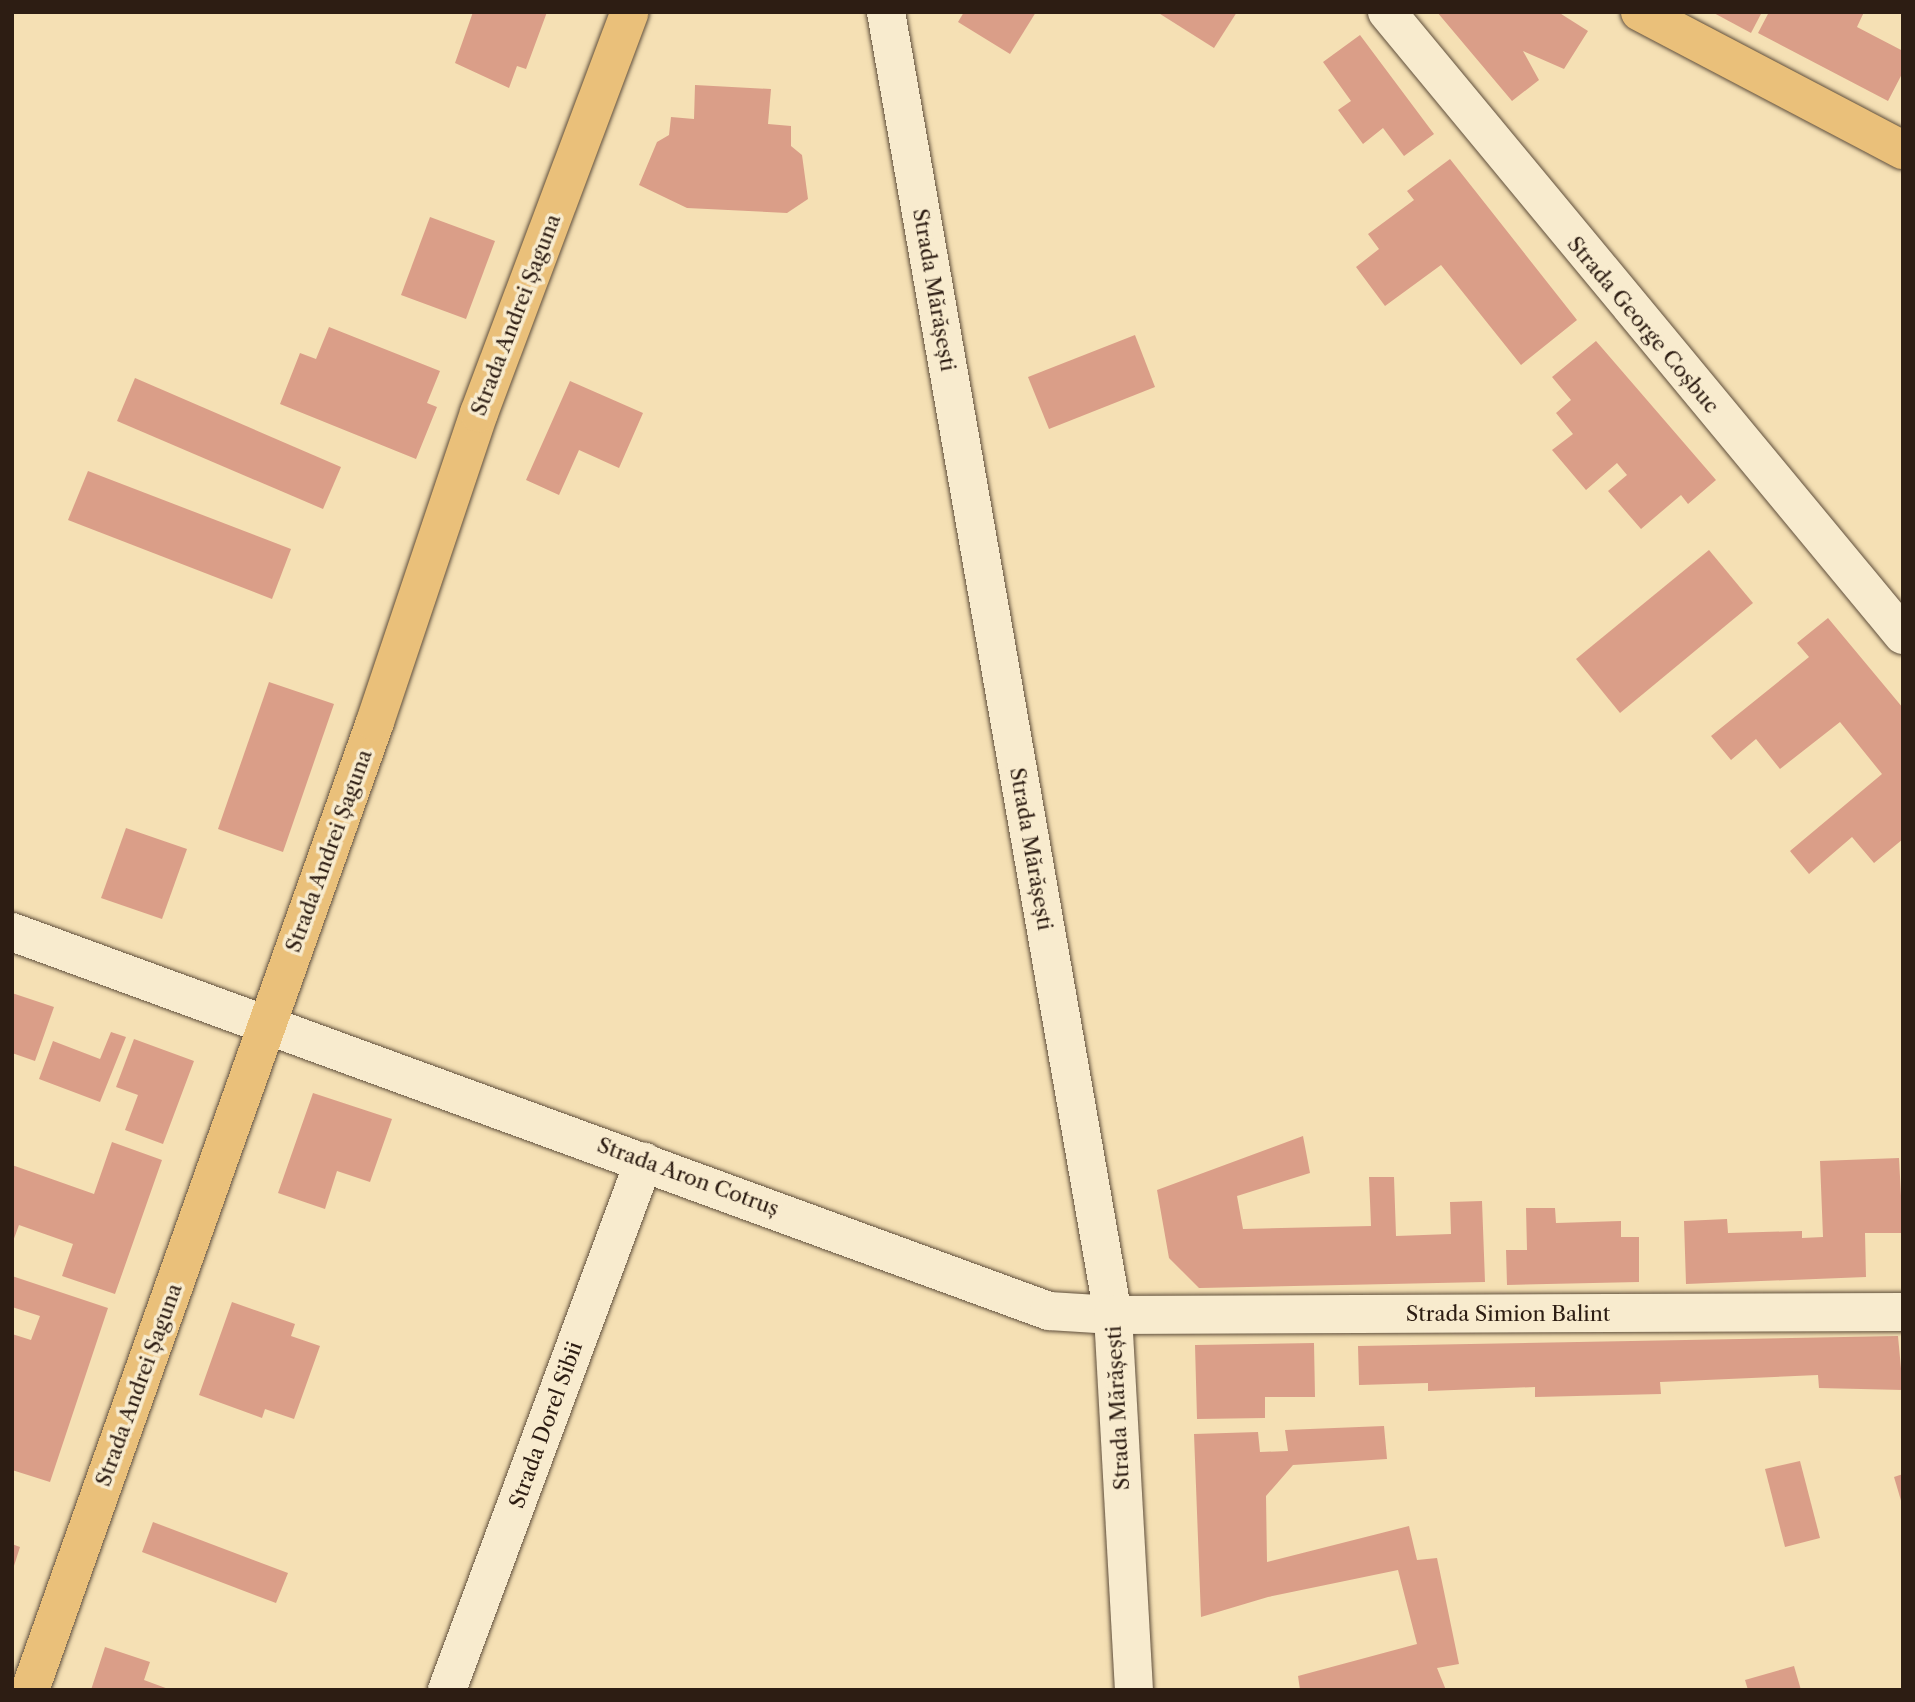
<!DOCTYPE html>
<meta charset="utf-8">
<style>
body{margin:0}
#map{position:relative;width:1915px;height:1702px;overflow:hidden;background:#f5e0b4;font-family:"Libre Caslon Text",serif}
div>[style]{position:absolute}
.building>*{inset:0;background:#da9e88}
.roads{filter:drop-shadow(0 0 2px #5f4e3b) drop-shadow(0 0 2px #5f4e3b)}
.minor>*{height:38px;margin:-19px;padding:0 19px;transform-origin:19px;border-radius:19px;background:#f8ebce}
.major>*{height:38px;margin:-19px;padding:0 19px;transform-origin:19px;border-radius:19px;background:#eac07a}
span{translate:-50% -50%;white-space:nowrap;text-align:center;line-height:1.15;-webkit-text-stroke:7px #f8ebce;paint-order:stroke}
.street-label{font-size:21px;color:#2d1d13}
.frame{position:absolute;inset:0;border:14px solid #2d1d13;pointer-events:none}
</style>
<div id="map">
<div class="building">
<div style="clip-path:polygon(473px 12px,547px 12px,526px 69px,517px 66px,509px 88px,455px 63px)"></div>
<div style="clip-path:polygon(964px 12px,1036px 12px,1010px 54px,958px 22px)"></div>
<div style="clip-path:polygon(1157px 12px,1237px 12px,1214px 48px)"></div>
<div style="clip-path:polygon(1437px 12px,1558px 12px,1588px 31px,1564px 69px,1523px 51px,1539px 80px,1512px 101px)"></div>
<div style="clip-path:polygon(1712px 12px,1762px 12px,1751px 33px)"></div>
<div style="clip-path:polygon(1769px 12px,1864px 12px,1857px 27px,1903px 51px,1903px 72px,1888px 101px,1758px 33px)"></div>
<div style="clip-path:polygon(1360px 35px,1434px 134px,1404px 156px,1383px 128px,1363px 144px,1338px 110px,1351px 101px,1323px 62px)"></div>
<div style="clip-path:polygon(695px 85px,771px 89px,768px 124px,791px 126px,791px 146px,802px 155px,808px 199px,787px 213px,687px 208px,639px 185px,657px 142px,669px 135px,671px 117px,694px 119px)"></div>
<div style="clip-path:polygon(1450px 159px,1577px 320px,1521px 365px,1441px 265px,1385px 306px,1356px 267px,1379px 249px,1368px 234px,1414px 200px,1407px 191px)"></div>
<div style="clip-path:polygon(430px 217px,495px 241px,466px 319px,401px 295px)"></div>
<div style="clip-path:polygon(329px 327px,440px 371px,427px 403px,437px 407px,416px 459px,280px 404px,300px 353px,316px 359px)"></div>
<div style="clip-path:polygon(1135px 335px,1155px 387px,1049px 429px,1028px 377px)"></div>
<div style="clip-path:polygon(1596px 341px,1716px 480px,1688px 504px,1681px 495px,1641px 529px,1608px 491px,1627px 475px,1617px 463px,1586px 490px,1552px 450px,1573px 434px,1556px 413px,1571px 400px,1552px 377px)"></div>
<div style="clip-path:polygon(135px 378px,341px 467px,323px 509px,117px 421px)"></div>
<div style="clip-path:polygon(570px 381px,643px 413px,619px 468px,579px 450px,559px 495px,526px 480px)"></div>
<div style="clip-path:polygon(88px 471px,291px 549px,272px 599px,68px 520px)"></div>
<div style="clip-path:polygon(1709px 550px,1753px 603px,1620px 713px,1576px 659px)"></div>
<div style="clip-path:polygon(1828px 618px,1903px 708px,1903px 839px,1874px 863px,1852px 837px,1809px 874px,1790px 851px,1882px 774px,1840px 722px,1780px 769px,1756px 739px,1731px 760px,1711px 736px,1809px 657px,1797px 643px)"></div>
<div style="clip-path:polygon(269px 682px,334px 704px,283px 852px,218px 829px)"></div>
<div style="clip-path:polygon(126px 828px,187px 849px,162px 919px,101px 898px)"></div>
<div style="clip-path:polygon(12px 993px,54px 1007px,35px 1061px,12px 1053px)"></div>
<div style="clip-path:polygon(111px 1032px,126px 1037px,100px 1102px,39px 1079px,53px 1041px,100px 1059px)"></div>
<div style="clip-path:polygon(134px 1039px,194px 1061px,163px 1144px,125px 1130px,138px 1095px,116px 1087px)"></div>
<div style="clip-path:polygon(313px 1093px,392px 1119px,370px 1182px,337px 1171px,325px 1209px,278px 1193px)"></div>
<div style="clip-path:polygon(1303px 1136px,1310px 1173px,1237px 1196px,1243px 1229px,1371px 1226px,1369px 1177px,1394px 1177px,1396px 1236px,1451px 1234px,1450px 1202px,1482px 1201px,1485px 1282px,1199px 1288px,1169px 1258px,1157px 1190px)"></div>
<div style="clip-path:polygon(112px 1142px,162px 1160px,115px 1294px,62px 1276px,73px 1244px,19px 1225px,12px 1244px,12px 1165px,94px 1194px)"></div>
<div style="clip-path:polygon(1899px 1158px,1903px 1233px,1865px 1233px,1866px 1277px,1686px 1284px,1684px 1221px,1727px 1219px,1728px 1233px,1802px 1231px,1802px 1238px,1823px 1237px,1820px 1161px)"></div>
<div style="clip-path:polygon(1526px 1208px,1555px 1208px,1556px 1223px,1621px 1221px,1621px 1237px,1639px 1237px,1639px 1282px,1507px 1285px,1506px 1250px,1527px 1250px)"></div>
<div style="clip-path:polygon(12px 1276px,108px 1308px,50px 1482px,12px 1470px,12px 1334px,31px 1340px,40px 1316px,12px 1307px)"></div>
<div style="clip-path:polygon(232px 1302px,295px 1324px,291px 1336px,320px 1346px,294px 1419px,265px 1409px,262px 1418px,199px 1395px)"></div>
<div style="clip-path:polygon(1898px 1336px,1903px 1390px,1819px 1388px,1818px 1375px,1660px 1382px,1661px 1394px,1535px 1397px,1535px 1387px,1428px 1391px,1428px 1383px,1359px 1385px,1358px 1346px)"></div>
<div style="clip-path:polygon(1314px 1343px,1315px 1397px,1265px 1397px,1265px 1418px,1197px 1419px,1195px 1345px)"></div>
<div style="clip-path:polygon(1384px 1426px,1387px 1459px,1293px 1465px,1266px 1496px,1267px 1562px,1409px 1526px,1417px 1560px,1437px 1558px,1459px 1664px,1437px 1668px,1446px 1690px,1300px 1690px,1298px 1676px,1417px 1644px,1398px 1570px,1268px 1597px,1201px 1617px,1194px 1434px,1258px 1432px,1260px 1452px,1288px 1451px,1285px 1430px)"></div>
<div style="clip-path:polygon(1800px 1461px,1820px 1538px,1785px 1547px,1765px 1469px)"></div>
<div style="clip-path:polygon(1903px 1474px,1903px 1504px,1902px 1504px,1894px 1477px)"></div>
<div style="clip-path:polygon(153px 1522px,288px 1573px,276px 1603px,142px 1552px)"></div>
<div style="clip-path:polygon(12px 1544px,20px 1547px,13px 1569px,12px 1569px)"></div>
<div style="clip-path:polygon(105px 1647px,150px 1662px,144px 1680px,171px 1690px,91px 1690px)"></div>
<div style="clip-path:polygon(1794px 1666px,1801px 1690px,1748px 1690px,1745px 1680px)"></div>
</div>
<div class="roads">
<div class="minor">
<div style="left:886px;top:12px;width:1323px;rotate:80.12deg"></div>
<div style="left:1113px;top:1315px;width:376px;rotate:86.8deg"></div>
<div style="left:1387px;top:12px;width:809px;rotate:50.37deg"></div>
<div style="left:12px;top:932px;width:1104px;rotate:20.08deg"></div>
<div style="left:1049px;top:1311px;width:64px;rotate:3.6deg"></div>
<div style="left:1113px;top:1315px;width:790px;rotate:-0.22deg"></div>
<div style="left:447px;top:1690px;width:564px;rotate:-69.57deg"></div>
</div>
<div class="major">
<div style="left:1640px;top:12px;width:297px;rotate:27.7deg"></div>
<div style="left:30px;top:1690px;width:1028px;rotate:-70.38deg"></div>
<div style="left:375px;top:722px;width:326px;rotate:-71.4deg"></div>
<div style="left:479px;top:413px;width:428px;rotate:-69.4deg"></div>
</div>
</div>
<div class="street-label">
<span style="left:934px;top:290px;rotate:80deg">Strada Mărășești</span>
<span style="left:516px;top:315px;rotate:-69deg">Strada Andrei Șaguna</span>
<span style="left:1643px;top:325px;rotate:50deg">Strada George Coșbuc</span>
<span style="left:1031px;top:849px;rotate:80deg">Strada Mărășești</span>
<span style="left:329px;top:851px;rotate:-70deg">Strada Andrei Șaguna</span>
<span style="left:688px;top:1177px;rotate:20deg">Strada Aron Cotruș</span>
<span style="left:1508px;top:1314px">Strada Simion Balint</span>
<span style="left:139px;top:1385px;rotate:-70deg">Strada Andrei Șaguna</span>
<span style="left:1118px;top:1408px;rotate:-93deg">Strada Mărășești</span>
<span style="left:546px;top:1425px;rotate:-70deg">Strada Dorel Sibii</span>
</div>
<div class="frame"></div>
</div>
